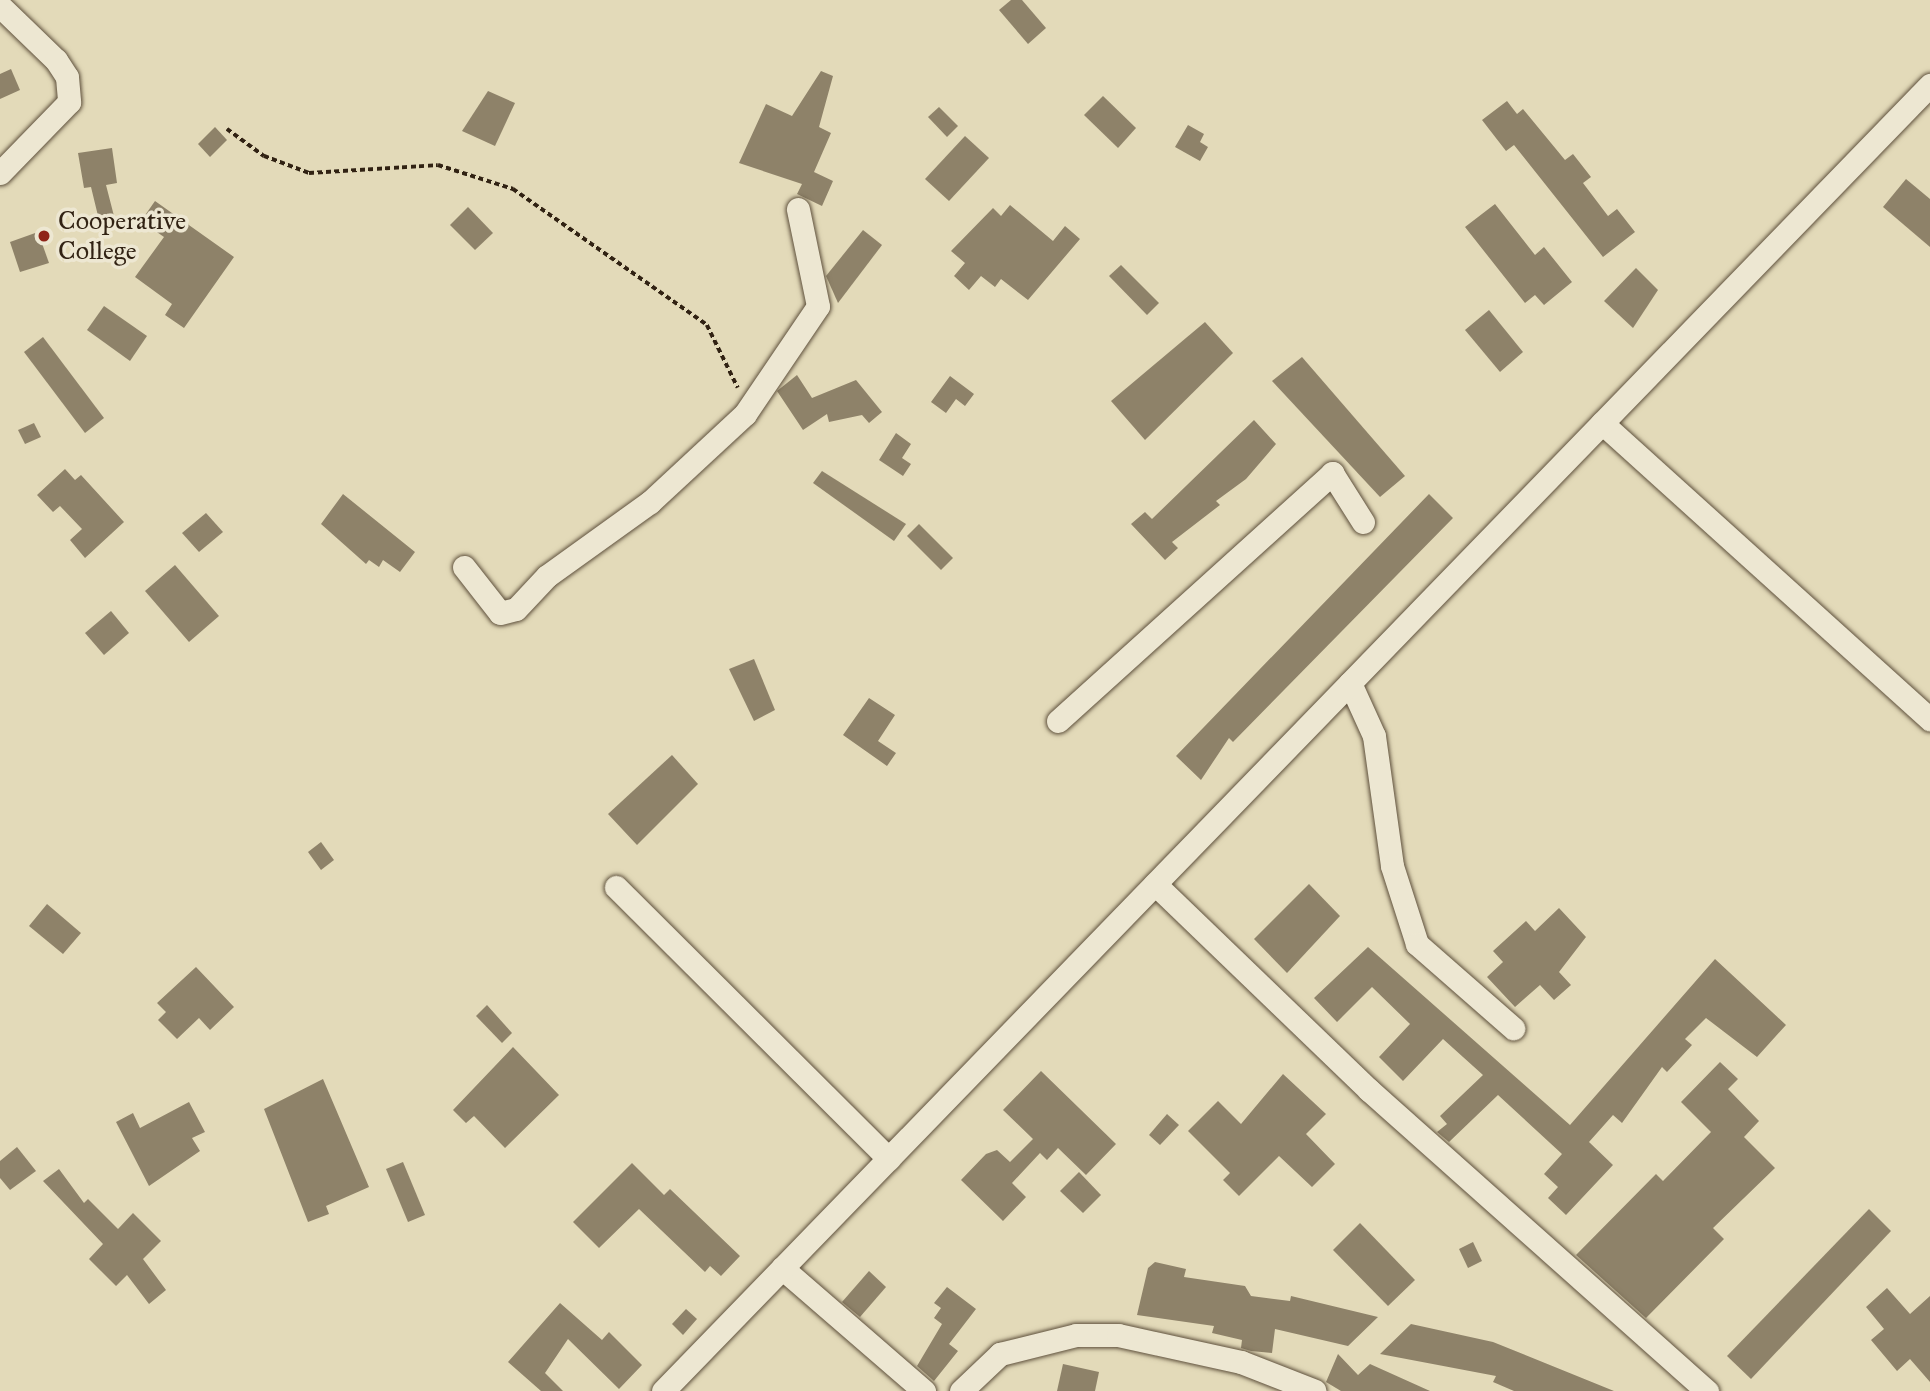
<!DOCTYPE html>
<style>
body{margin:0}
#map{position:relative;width:1930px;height:1391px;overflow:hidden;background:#e3dab9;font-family:"IM FELL Great Primer",serif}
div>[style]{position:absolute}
.building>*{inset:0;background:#8e8269}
.path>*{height:3.5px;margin-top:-1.75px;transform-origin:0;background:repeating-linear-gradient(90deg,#312213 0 5px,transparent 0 8.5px)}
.roads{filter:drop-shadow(0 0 2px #5e503c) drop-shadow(0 0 2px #5e503c)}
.minor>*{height:23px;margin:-11.5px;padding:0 11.5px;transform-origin:11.5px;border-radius:11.5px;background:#ede7d2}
.dots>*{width:19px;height:19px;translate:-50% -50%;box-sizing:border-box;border:4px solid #ede7d2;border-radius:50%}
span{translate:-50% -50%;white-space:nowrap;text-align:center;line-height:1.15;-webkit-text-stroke:7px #ede7d2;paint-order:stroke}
.poi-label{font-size:26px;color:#312213}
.left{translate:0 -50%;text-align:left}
</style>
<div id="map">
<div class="building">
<div style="clip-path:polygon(1011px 0,1022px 0,1046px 28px,1028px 44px,999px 10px)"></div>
<div style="clip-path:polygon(11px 69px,20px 90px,0 99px,0 74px)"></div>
<div style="clip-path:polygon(821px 71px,833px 76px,819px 127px,831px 133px,814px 172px,833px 181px,822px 206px,797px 194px,802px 184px,739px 163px,766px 104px,792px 116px)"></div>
<div style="clip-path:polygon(488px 91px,515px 103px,495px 146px,462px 131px)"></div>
<div style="clip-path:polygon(1103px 96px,1136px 128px,1118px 148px,1084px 115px)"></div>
<div style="clip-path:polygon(1507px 101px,1517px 114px,1523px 109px,1565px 160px,1573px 154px,1591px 177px,1583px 183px,1608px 216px,1617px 209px,1635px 232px,1603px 257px,1514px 145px,1506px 151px,1482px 120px)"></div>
<div style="clip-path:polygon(939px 107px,958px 126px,947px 137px,928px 117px)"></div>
<div style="clip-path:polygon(1188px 125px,1204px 134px,1200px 142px,1208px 147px,1200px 161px,1175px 147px)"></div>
<div style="clip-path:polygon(215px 127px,227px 140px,210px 157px,198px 144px)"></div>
<div style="clip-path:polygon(965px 136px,989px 158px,949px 201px,925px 179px)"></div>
<div style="clip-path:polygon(112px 148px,117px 183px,106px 185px,114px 216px,99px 220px,91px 187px,84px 188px,78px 153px)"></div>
<div style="clip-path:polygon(1906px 179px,1930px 199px,1930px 247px,1883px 207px)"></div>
<div style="clip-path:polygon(155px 201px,234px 257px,184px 328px,165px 315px,172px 304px,135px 277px,164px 237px,141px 221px)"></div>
<div style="clip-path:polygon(1495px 204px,1535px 255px,1544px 247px,1572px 282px,1544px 305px,1535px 295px,1525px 303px,1465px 227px)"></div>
<div style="clip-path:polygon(1010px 205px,1053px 241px,1065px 226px,1080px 239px,1028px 300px,1001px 279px,995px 287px,981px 276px,969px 290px,954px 276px,965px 263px,951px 251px,993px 208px,1001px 216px)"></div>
<div style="clip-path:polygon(468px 207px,493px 233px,475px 250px,450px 225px)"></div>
<div style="clip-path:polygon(863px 230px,882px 245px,838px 303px,826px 276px)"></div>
<div style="clip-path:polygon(38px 232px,49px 263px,20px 272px,10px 242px)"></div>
<div style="clip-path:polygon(1121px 265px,1159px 303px,1147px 315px,1109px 276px)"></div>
<div style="clip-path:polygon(1636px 268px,1658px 290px,1633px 328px,1604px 301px)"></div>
<div style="clip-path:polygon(104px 306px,147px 336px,130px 361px,87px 330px)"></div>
<div style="clip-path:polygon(1489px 310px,1523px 352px,1500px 372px,1465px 330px)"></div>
<div style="clip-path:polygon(1205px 322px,1233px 353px,1145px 440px,1111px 401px)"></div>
<div style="clip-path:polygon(43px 337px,104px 418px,85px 433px,24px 352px)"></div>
<div style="clip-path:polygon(1302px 357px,1405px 476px,1380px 497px,1272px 381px)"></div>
<div style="clip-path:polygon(797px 375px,812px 398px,856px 380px,882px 412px,869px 423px,862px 415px,829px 422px,827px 414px,803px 430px,777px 391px)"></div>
<div style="clip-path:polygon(950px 376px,974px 394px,965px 406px,956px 399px,946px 413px,931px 402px)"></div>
<div style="clip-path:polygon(1254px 420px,1276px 444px,1246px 479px,1216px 501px,1220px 505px,1172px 542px,1178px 548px,1165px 560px,1131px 524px,1145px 512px,1152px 519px)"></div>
<div style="clip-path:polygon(34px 423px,41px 437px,25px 444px,18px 430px)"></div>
<div style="clip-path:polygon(896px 433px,911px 444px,902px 458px,911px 464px,903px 476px,879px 460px)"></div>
<div style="clip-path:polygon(65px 469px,75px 480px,81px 475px,124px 522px,85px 558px,70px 540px,82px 529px,60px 506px,53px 512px,37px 495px)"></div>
<div style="clip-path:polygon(822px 471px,906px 524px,894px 541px,813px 483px)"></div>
<div style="clip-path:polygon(343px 494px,415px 552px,400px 572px,383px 560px,379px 567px,369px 560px,366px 564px,321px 524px)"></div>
<div style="clip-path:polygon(1429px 494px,1453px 518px,1233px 742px,1229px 738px,1201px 780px,1176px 756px)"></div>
<div style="clip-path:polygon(206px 513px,223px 532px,199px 552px,182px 533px)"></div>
<div style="clip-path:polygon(919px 524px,953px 558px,941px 570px,907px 536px)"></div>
<div style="clip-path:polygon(175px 565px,219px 616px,189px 642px,145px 591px)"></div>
<div style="clip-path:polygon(111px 611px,129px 633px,104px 655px,85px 633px)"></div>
<div style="clip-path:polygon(754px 659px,775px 710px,754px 721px,729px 669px)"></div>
<div style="clip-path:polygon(869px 698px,895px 715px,878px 741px,896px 753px,887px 766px,843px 735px)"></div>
<div style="clip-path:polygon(672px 755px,698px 784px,637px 845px,608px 814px)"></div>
<div style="clip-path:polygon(321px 842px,334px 860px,321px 870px,308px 852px)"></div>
<div style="clip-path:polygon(1309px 884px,1340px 916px,1287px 973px,1254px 939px)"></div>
<div style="clip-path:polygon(47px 904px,81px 933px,63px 954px,29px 926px)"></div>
<div style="clip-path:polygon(1559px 908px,1586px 937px,1559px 972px,1571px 985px,1554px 1000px,1540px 985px,1515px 1007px,1487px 977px,1503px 962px,1493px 951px,1526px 921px,1535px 931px)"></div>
<div style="clip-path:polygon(1368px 947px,1570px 1125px,1715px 959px,1786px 1025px,1757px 1057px,1706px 1018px,1685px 1039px,1692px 1045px,1667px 1072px,1662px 1067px,1622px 1123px,1613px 1115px,1589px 1142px,1613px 1165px,1566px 1215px,1548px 1198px,1558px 1187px,1544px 1174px,1562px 1154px,1498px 1095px,1449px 1142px,1437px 1132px,1447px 1124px,1440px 1116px,1483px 1075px,1443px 1039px,1403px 1081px,1379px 1057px,1410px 1024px,1372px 987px,1337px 1022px,1314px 998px)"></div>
<div style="clip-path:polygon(196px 967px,234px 1007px,210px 1030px,199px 1018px,177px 1039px,158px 1020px,166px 1012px,157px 1003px)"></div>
<div style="clip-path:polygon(487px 1005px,512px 1033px,502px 1043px,476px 1016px)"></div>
<div style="clip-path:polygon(513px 1047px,559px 1095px,505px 1148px,474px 1116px,466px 1123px,453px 1110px)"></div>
<div style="clip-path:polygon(1720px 1062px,1738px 1079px,1728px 1089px,1759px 1121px,1744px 1137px,1775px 1168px,1713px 1228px,1724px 1239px,1646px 1318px,1576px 1255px,1656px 1174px,1663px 1181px,1711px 1132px,1681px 1102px)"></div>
<div style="clip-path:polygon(1041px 1071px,1116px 1144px,1086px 1175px,1058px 1148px,1047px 1160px,1040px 1153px,1012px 1183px,1026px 1197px,1003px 1221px,961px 1180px,986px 1154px,997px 1150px,1010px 1162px,1033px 1139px,1003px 1110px)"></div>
<div style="clip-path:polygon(1283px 1074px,1326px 1114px,1306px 1134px,1335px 1164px,1312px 1187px,1279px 1156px,1239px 1196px,1223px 1180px,1230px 1173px,1188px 1131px,1218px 1101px,1241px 1124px)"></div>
<div style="clip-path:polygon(323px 1079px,369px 1187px,326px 1206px,329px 1214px,308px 1222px,264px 1109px)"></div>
<div style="clip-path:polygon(189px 1102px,205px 1132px,192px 1138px,200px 1151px,149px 1186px,116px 1122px,133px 1113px,140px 1128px)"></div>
<div style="clip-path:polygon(1167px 1114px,1179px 1125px,1160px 1145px,1149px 1135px)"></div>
<div style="clip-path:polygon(17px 1147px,36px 1171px,10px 1190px,0 1178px,0 1161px)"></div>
<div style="clip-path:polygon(403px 1162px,425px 1215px,408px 1222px,386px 1169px)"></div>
<div style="clip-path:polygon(632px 1163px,664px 1195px,670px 1189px,740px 1256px,721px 1276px,710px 1266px,705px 1272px,639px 1209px,599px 1248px,573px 1222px)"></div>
<div style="clip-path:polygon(59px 1169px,84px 1203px,88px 1199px,118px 1229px,133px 1213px,161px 1241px,143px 1259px,166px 1290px,149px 1304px,127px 1275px,116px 1286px,89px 1259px,103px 1244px,43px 1181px)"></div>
<div style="clip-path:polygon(1079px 1172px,1101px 1195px,1083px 1213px,1060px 1191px)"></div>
<div style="clip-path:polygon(1869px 1209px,1891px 1231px,1751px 1379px,1727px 1356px)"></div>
<div style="clip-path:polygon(1360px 1223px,1415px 1280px,1388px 1306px,1333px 1250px)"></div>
<div style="clip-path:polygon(1473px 1242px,1482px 1261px,1468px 1268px,1459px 1249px)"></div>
<div style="clip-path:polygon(1155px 1262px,1186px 1269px,1184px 1277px,1245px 1286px,1251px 1296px,1290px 1301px,1291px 1296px,1378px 1317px,1348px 1346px,1275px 1329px,1272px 1353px,1251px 1351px,1241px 1348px,1242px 1340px,1212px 1333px,1214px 1326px,1137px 1315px,1148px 1268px)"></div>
<div style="clip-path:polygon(869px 1271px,886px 1287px,860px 1317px,842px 1302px)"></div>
<div style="clip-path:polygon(947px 1287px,976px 1309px,949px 1344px,958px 1351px,934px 1381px,917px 1366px,942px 1324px,934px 1318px,941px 1308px,934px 1303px)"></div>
<div style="clip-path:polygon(1887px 1288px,1910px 1314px,1930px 1296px,1930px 1382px,1910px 1359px,1897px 1371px,1871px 1340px,1884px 1329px,1866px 1307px)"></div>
<div style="clip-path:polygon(560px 1303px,602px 1340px,609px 1332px,642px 1365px,619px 1389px,568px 1339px,545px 1373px,563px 1391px,541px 1391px,508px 1362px)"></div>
<div style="clip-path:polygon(686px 1309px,697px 1319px,683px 1335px,672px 1324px)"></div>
<div style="clip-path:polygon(1411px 1324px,1493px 1342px,1614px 1391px,1514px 1391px,1493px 1382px,1496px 1376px,1380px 1354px)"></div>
<div style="clip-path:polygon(1338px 1354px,1358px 1375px,1370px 1364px,1430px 1391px,1341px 1391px,1326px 1382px)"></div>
<div style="clip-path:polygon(1063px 1364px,1099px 1372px,1095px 1391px,1057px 1391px)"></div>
</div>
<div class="path">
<div style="left:227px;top:129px;width:46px;rotate:36.1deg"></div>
<div style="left:264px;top:156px;width:48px;rotate:20.7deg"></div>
<div style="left:309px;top:173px;width:129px;rotate:-3.5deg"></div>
<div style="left:438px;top:165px;width:79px;rotate:17.7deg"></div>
<div style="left:513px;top:189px;width:237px;rotate:35deg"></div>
<div style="left:707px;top:325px;width:70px;rotate:63.8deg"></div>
</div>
<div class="roads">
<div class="minor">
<div style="left:0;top:6px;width:78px;rotate:44deg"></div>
<div style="left:56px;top:60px;width:20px;rotate:57deg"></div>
<div style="left:67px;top:77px;width:25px;rotate:85deg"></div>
<div style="left:69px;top:102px;width:99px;rotate:134.2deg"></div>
<div style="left:1602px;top:423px;width:442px;rotate:42.1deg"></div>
<div style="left:464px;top:567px;width:58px;rotate:52deg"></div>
<div style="left:500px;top:613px;width:16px;rotate:-14deg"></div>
<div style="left:516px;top:609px;width:45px;rotate:-46.8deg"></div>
<div style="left:547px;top:576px;width:127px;rotate:-35.7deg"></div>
<div style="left:650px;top:502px;width:129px;rotate:-42.8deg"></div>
<div style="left:745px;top:414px;width:130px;rotate:-55.9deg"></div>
<div style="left:818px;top:306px;width:99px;rotate:-101.7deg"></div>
<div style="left:1350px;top:683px;width:58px;rotate:65.6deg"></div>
<div style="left:1374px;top:736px;width:131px;rotate:82.1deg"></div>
<div style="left:1392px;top:866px;width:82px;rotate:72.2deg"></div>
<div style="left:1417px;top:944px;width:128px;rotate:41.2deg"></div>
<div style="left:1058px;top:721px;width:370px;rotate:-42.1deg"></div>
<div style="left:1332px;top:473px;width:58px;rotate:57.7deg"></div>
<div style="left:1155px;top:884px;width:297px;rotate:43.9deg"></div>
<div style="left:1369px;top:1090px;width:453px;rotate:41.7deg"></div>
<div style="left:616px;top:887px;width:385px;rotate:44.9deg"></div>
<div style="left:782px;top:1268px;width:188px;rotate:40.9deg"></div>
<div style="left:663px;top:1391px;width:1820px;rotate:-45.87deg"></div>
<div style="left:961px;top:1391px;width:54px;rotate:-43.5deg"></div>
<div style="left:1000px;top:1354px;width:78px;rotate:-14deg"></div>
<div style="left:1076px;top:1335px;width:42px"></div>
<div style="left:1118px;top:1335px;width:126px;rotate:12.4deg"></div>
<div style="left:1241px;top:1362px;width:79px;rotate:21.4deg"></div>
</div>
</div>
<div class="dots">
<div style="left:44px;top:236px;background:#8f2418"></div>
</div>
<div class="poi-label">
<span class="left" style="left:58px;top:236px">Cooperative<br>College</span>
</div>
</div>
